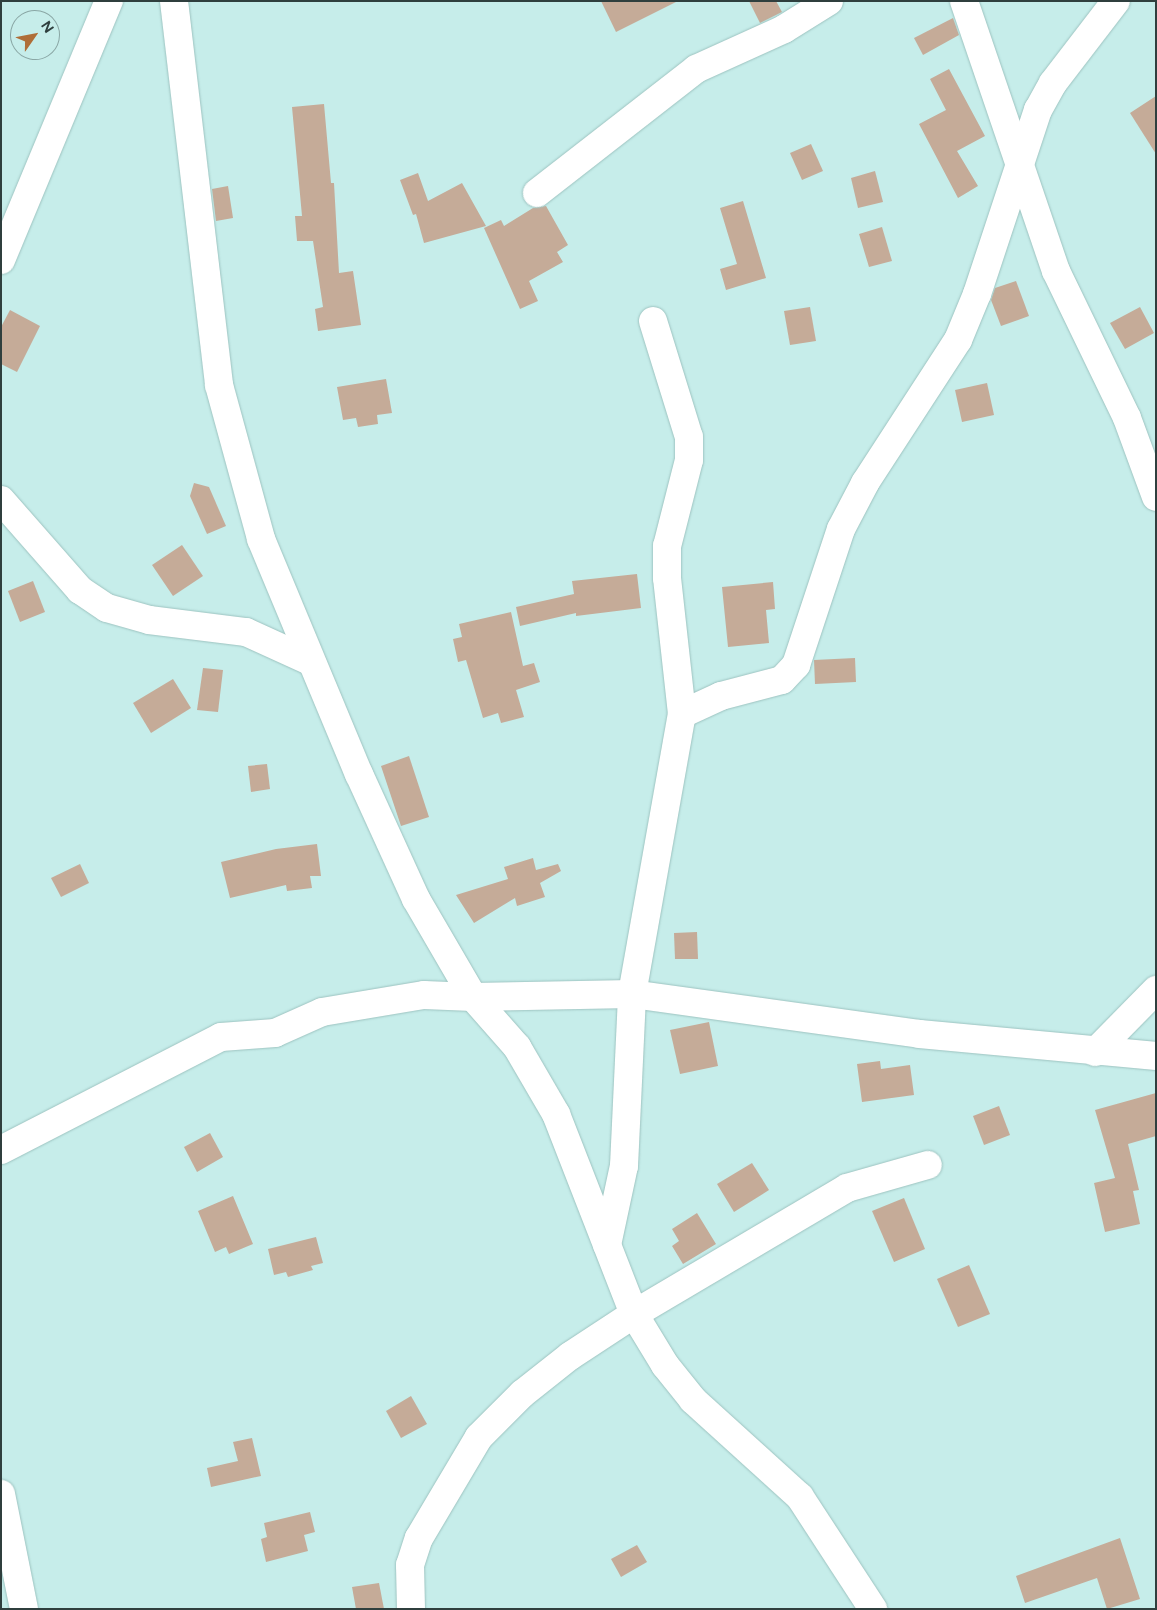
<!DOCTYPE html>
<style>
body{margin:0}
#map{position:relative;width:1157px;height:1610px;overflow:hidden;background:#c6edea;font-family:Figtree,sans-serif}
div>[style]{position:absolute}
.building>*{inset:0;background:#c5ab98}
.roads{filter:drop-shadow(0 0 1px #9dc3c0) drop-shadow(0 0 1px #9dc3c0)}
.street>*{height:28px;margin:-14px;padding:0 14px;transform-origin:14px;border-radius:14px;background:#fff}
span{translate:-50% -50%;white-space:nowrap;text-align:center;line-height:1.15;-webkit-text-stroke:4px #c6edea;paint-order:stroke}
.frame{position:absolute;inset:0;border:2px solid #2f3f3e;pointer-events:none}
.north{position:absolute;left:10px;top:10px;width:50px;height:50px;box-sizing:border-box;background:#c6edea;border:1px solid #8aa7a5;border-radius:50%;rotate:57deg;font-size:14px;font-weight:700;line-height:20px;text-align:center;color:#2f3f3e}
.north::after{content:'';display:block;margin:auto;width:18px;height:22px;background:#af6e38;clip-path:polygon(50% 0,100% 100%,50% 72%,0 100%)}
</style>
<div id="map">
<div class="building">
<div style="clip-path:polygon(601px 1px,678px 1px,616px 32px)"></div>
<div style="clip-path:polygon(749px 1px,776px 1px,782px 12px,760px 23px)"></div>
<div style="clip-path:polygon(953px 18px,959px 35px,923px 55px,914px 38px)"></div>
<div style="clip-path:polygon(949px 69px,985px 136px,957px 151px,978px 186px,958px 198px,919px 124px,946px 110px,930px 79px)"></div>
<div style="clip-path:polygon(1156px 96px,1156px 154px,1130px 113px)"></div>
<div style="clip-path:polygon(324px 104px,331px 183px,334px 183px,339px 273px,353px 271px,361px 325px,318px 331px,315px 309px,323px 307px,313px 241px,297px 241px,295px 216px,302px 216px,292px 107px)"></div>
<div style="clip-path:polygon(811px 144px,823px 171px,802px 180px,790px 153px)"></div>
<div style="clip-path:polygon(875px 171px,883px 202px,858px 208px,851px 178px)"></div>
<div style="clip-path:polygon(418px 173px,428px 201px,462px 183px,486px 226px,424px 243px,416px 214px,413px 215px,400px 180px)"></div>
<div style="clip-path:polygon(228px 186px,233px 218px,216px 221px,212px 189px)"></div>
<div style="clip-path:polygon(743px 201px,766px 278px,726px 290px,720px 269px,737px 264px,720px 208px)"></div>
<div style="clip-path:polygon(546px 206px,568px 245px,557px 252px,563px 262px,529px 281px,538px 301px,520px 309px,484px 228px,501px 220px,504px 226px,533px 208px)"></div>
<div style="clip-path:polygon(882px 227px,892px 261px,869px 267px,859px 234px)"></div>
<div style="clip-path:polygon(1016px 281px,1029px 316px,1001px 326px,991px 300px,995px 288px)"></div>
<div style="clip-path:polygon(810px 307px,816px 341px,790px 345px,784px 311px)"></div>
<div style="clip-path:polygon(1140px 307px,1154px 333px,1125px 349px,1110px 323px)"></div>
<div style="clip-path:polygon(10px 310px,40px 326px,17px 372px,1px 364px,1px 327px)"></div>
<div style="clip-path:polygon(386px 379px,392px 413px,377px 415px,378px 424px,358px 427px,356px 418px,343px 420px,337px 387px)"></div>
<div style="clip-path:polygon(987px 383px,994px 415px,962px 422px,955px 390px)"></div>
<div style="clip-path:polygon(194px 483px,209px 487px,226px 526px,207px 534px,190px 496px)"></div>
<div style="clip-path:polygon(182px 545px,203px 576px,173px 596px,152px 565px)"></div>
<div style="clip-path:polygon(637px 574px,641px 608px,576px 616px,576px 613px,520px 626px,516px 607px,574px 594px,572px 581px)"></div>
<div style="clip-path:polygon(33px 581px,45px 612px,20px 622px,8px 591px)"></div>
<div style="clip-path:polygon(773px 582px,775px 609px,766px 610px,769px 643px,728px 647px,722px 587px)"></div>
<div style="clip-path:polygon(511px 612px,523px 666px,534px 663px,540px 682px,516px 690px,524px 717px,501px 723px,498px 713px,483px 718px,466px 660px,458px 662px,453px 639px,462px 637px,459px 624px)"></div>
<div style="clip-path:polygon(855px 658px,856px 682px,815px 684px,814px 660px)"></div>
<div style="clip-path:polygon(203px 668px,223px 670px,218px 712px,197px 710px)"></div>
<div style="clip-path:polygon(173px 679px,191px 708px,151px 733px,133px 703px)"></div>
<div style="clip-path:polygon(409px 756px,429px 817px,401px 826px,381px 766px)"></div>
<div style="clip-path:polygon(267px 764px,270px 789px,251px 792px,248px 766px)"></div>
<div style="clip-path:polygon(317px 844px,321px 876px,310px 876px,312px 888px,287px 891px,286px 885px,230px 898px,221px 862px,276px 849px)"></div>
<div style="clip-path:polygon(533px 858px,536px 870px,558px 864px,561px 871px,540px 883px,545px 897px,517px 906px,515px 898px,474px 923px,456px 895px,508px 879px,504px 867px)"></div>
<div style="clip-path:polygon(80px 864px,89px 883px,61px 897px,51px 878px)"></div>
<div style="clip-path:polygon(697px 932px,698px 959px,675px 959px,674px 933px)"></div>
<div style="clip-path:polygon(709px 1022px,718px 1066px,680px 1074px,670px 1030px)"></div>
<div style="clip-path:polygon(880px 1061px,881px 1069px,910px 1065px,914px 1095px,862px 1102px,857px 1064px)"></div>
<div style="clip-path:polygon(1156px 1093px,1156px 1136px,1128px 1144px,1139px 1190px,1133px 1191px,1140px 1224px,1105px 1232px,1094px 1183px,1115px 1178px,1095px 1110px)"></div>
<div style="clip-path:polygon(999px 1106px,1010px 1135px,984px 1145px,973px 1116px)"></div>
<div style="clip-path:polygon(210px 1133px,223px 1157px,197px 1172px,184px 1147px)"></div>
<div style="clip-path:polygon(752px 1163px,769px 1190px,734px 1212px,717px 1184px)"></div>
<div style="clip-path:polygon(233px 1196px,253px 1244px,229px 1254px,226px 1247px,215px 1252px,198px 1211px)"></div>
<div style="clip-path:polygon(904px 1198px,925px 1249px,894px 1262px,872px 1211px)"></div>
<div style="clip-path:polygon(697px 1213px,716px 1244px,683px 1264px,672px 1246px,679px 1241px,672px 1229px)"></div>
<div style="clip-path:polygon(316px 1237px,323px 1263px,311px 1266px,313px 1270px,288px 1277px,286px 1272px,274px 1275px,268px 1249px)"></div>
<div style="clip-path:polygon(969px 1265px,990px 1314px,958px 1327px,937px 1279px)"></div>
<div style="clip-path:polygon(411px 1396px,427px 1424px,401px 1438px,386px 1411px)"></div>
<div style="clip-path:polygon(252px 1438px,261px 1476px,211px 1487px,207px 1468px,238px 1461px,233px 1442px)"></div>
<div style="clip-path:polygon(310px 1512px,315px 1532px,304px 1535px,308px 1551px,266px 1562px,261px 1539px,267px 1537px,264px 1523px)"></div>
<div style="clip-path:polygon(1120px 1538px,1140px 1599px,1107px 1609px,1097px 1578px,1025px 1603px,1016px 1576px)"></div>
<div style="clip-path:polygon(637px 1545px,647px 1562px,621px 1577px,611px 1559px)"></div>
<div style="clip-path:polygon(379px 1583px,384px 1609px,356px 1609px,352px 1587px)"></div>
</div>
<div class="roads">
<div class="street">
<div style="left:174px;top:1px;width:387px;rotate:83.3deg"></div>
<div style="left:219px;top:385px;width:160px;rotate:74.7deg"></div>
<div style="left:261px;top:539px;width:255px;rotate:67.4deg"></div>
<div style="left:359px;top:774px;width:137px;rotate:65.5deg"></div>
<div style="left:416px;top:899px;width:113px;rotate:59.8deg"></div>
<div style="left:473px;top:997px;width:67px;rotate:48.7deg"></div>
<div style="left:517px;top:1047px;width:78px;rotate:59.8deg"></div>
<div style="left:556px;top:1114px;width:215px;rotate:68.7deg"></div>
<div style="left:634px;top:1314px;width:60px;rotate:58.7deg"></div>
<div style="left:665px;top:1365px;width:45px;rotate:51.3deg"></div>
<div style="left:693px;top:1400px;width:144px;rotate:42.2deg"></div>
<div style="left:800px;top:1497px;width:134px;rotate:56.9deg"></div>
<div style="left:964px;top:1px;width:285px;rotate:71.2deg"></div>
<div style="left:1056px;top:271px;width:163px;rotate:64.2deg"></div>
<div style="left:1127px;top:418px;width:84px;rotate:69.8deg"></div>
<div style="left:537px;top:193px;width:202px;rotate:-37.9deg"></div>
<div style="left:696px;top:69px;width:97px;rotate:-24.4deg"></div>
<div style="left:784px;top:29px;width:53px;rotate:-31.9deg"></div>
<div style="left:1px;top:260px;width:281px;rotate:-67.4deg"></div>
<div style="left:653px;top:321px;width:121px;rotate:72.8deg"></div>
<div style="left:689px;top:437px;width:23px;rotate:90deg"></div>
<div style="left:689px;top:460px;width:89px;rotate:104.3deg"></div>
<div style="left:667px;top:546px;width:32px;rotate:90deg"></div>
<div style="left:667px;top:578px;width:137px;rotate:83.7deg"></div>
<div style="left:1px;top:500px;width:120px;rotate:48.7deg"></div>
<div style="left:80px;top:590px;width:32px;rotate:34deg"></div>
<div style="left:107px;top:608px;width:44px;rotate:15.9deg"></div>
<div style="left:149px;top:620px;width:98px;rotate:7.1deg"></div>
<div style="left:246px;top:632px;width:70px;rotate:24.4deg"></div>
<div style="left:1095px;top:1052px;width:87px;rotate:-45.5deg"></div>
<div style="left:1px;top:1150px;width:247px;rotate:-27.2deg"></div>
<div style="left:221px;top:1037px;width:54px;rotate:-4.2deg"></div>
<div style="left:275px;top:1033px;width:51px;rotate:-24.1deg"></div>
<div style="left:322px;top:1012px;width:103px;rotate:-9.5deg"></div>
<div style="left:424px;top:995px;width:49px;rotate:2.3deg"></div>
<div style="left:473px;top:997px;width:159px;rotate:-1.1deg"></div>
<div style="left:632px;top:994px;width:291px;rotate:7.9deg"></div>
<div style="left:920px;top:1034px;width:237px;rotate:5.3deg"></div>
<div style="left:607px;top:1245px;width:81px;rotate:-77.9deg"></div>
<div style="left:624px;top:1166px;width:172px;rotate:-87.3deg"></div>
<div style="left:632px;top:994px;width:284px;rotate:-79.9deg"></div>
<div style="left:682px;top:714px;width:43px;rotate:-24.8deg"></div>
<div style="left:721px;top:696px;width:63px;rotate:-14.7deg"></div>
<div style="left:782px;top:680px;width:21px;rotate:-47deg"></div>
<div style="left:796px;top:665px;width:143px;rotate:-71.7deg"></div>
<div style="left:841px;top:529px;width:52px;rotate:-62.4deg"></div>
<div style="left:865px;top:483px;width:171px;rotate:-57deg"></div>
<div style="left:958px;top:340px;width:50px;rotate:-67.6deg"></div>
<div style="left:977px;top:294px;width:194px;rotate:-71.7deg"></div>
<div style="left:1038px;top:110px;width:31px;rotate:-61deg"></div>
<div style="left:1053px;top:83px;width:103px;rotate:-52.5deg"></div>
<div style="left:1px;top:1494px;width:117px;rotate:78.7deg"></div>
<div style="left:411px;top:1609px;width:44px;rotate:-91.3deg"></div>
<div style="left:410px;top:1565px;width:28px;rotate:-72deg"></div>
<div style="left:419px;top:1538px;width:117px;rotate:-59.3deg"></div>
<div style="left:479px;top:1437px;width:61px;rotate:-45deg"></div>
<div style="left:522px;top:1394px;width:61px;rotate:-38.4deg"></div>
<div style="left:570px;top:1356px;width:77px;rotate:-33.3deg"></div>
<div style="left:634px;top:1314px;width:247px;rotate:-30.6deg"></div>
<div style="left:847px;top:1188px;width:84px;rotate:-15.9deg"></div>
</div>
</div>
<div class="frame"></div>
<div class="north">N</div>
</div>
